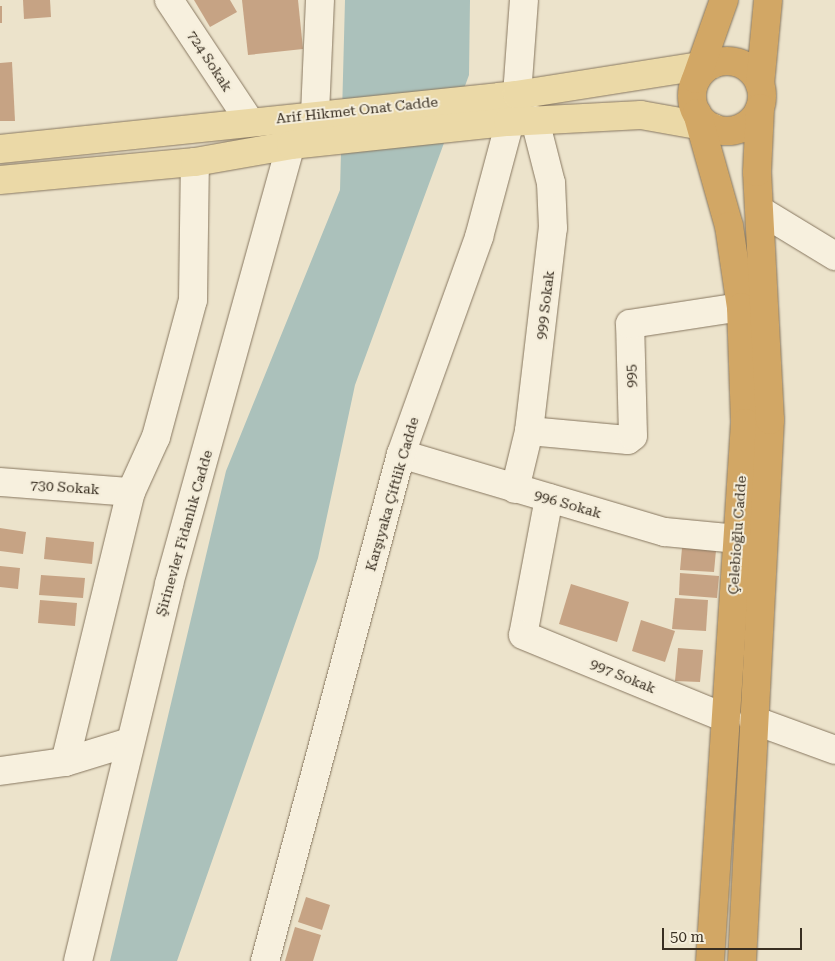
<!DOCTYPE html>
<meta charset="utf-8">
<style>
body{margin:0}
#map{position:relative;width:835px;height:961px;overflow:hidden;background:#ece3cb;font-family:"Roboto Serif",serif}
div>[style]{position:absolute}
.water>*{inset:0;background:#abc1bb}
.building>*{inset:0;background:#c6a384}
.roads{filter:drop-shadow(0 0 1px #877760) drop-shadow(0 0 1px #877760)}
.minor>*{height:28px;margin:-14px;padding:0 14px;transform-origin:14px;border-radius:14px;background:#f7f0de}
.major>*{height:28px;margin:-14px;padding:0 14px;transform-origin:14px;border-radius:14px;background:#ebd9a7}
.highway>*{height:28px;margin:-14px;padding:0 14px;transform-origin:14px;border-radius:14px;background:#d2a765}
.highway>.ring{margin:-14px;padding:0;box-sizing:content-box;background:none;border:28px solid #d2a765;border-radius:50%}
span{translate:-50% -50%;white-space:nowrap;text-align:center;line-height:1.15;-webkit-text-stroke:4px #f4edda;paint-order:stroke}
.street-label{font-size:14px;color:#392f22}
.scale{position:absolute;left:662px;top:928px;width:140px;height:22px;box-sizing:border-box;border:2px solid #392f22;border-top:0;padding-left:6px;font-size:15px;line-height:18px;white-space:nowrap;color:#392f22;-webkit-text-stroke:4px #f4edda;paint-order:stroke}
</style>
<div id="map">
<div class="water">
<div style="clip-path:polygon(345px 0,470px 0,469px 75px,355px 385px,318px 558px,177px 961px,110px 961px,226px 471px,340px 190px)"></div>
</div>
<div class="building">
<div style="clip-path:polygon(23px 0,50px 0,51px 17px,24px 19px)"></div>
<div style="clip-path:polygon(194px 0,230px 0,237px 12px,210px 27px)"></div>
<div style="clip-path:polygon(242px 0,298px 0,303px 49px,248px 55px)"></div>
<div style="clip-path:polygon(0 6px,2px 6px,2px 23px,0 23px)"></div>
<div style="clip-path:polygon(12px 62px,15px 121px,0 121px,0 63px)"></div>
<div style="clip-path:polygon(0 528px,26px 532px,23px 554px,0 551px)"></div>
<div style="clip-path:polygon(46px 537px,94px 542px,92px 564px,44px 559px)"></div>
<div style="clip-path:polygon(682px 548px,716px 550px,714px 572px,680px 570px)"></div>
<div style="clip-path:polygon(0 566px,20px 568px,18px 589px,0 587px)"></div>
<div style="clip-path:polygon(680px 573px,719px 576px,717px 598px,679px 595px)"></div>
<div style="clip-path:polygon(41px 575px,85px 578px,83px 598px,39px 595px)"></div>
<div style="clip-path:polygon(571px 584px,629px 602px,617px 642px,559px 624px)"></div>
<div style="clip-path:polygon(675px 598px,708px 600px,706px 631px,672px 629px)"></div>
<div style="clip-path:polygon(40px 600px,77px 603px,75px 626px,38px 623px)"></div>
<div style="clip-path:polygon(641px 620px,675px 631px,665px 662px,632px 651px)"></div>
<div style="clip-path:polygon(678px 648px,703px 650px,700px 682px,675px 681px)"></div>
<div style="clip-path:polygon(306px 897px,330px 905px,322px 930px,298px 922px)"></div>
<div style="clip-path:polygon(295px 927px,321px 935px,313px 961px,285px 961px)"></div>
</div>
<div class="roads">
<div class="minor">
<div style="left:169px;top:0;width:146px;rotate:56.4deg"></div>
<div style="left:761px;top:211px;width:87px;rotate:31.3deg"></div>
<div style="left:529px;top:431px;width:99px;rotate:5.2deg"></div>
<div style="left:628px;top:440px;width:6px;rotate:-39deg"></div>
<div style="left:633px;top:436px;width:112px;rotate:-91.5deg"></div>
<div style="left:630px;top:324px;width:112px;rotate:-8.7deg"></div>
<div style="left:401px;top:454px;width:275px;rotate:16.5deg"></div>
<div style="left:665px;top:532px;width:73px;rotate:5.5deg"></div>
<div style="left:0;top:482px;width:131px;rotate:4.4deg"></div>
<div style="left:515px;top:489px;width:60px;rotate:-76.4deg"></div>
<div style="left:529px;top:431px;width:204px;rotate:-83.3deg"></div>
<div style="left:553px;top:228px;width:45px;rotate:-92.5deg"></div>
<div style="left:551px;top:183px;width:65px;rotate:-104.3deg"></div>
<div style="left:549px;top:498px;width:139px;rotate:100.7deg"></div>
<div style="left:523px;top:635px;width:216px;rotate:22.3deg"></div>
<div style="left:753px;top:720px;width:87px;rotate:20.1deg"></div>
<div style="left:65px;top:762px;width:278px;rotate:-76.3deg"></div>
<div style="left:131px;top:492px;width:60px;rotate:-65.6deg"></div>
<div style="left:156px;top:437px;width:142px;rotate:-74.9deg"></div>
<div style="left:193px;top:300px;width:138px;rotate:-89.2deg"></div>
<div style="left:0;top:771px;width:66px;rotate:-7.9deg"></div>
<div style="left:65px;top:762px;width:68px;rotate:-17.1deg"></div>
<div style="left:78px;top:961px;width:388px;rotate:-76.4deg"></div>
<div style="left:169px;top:584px;width:456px;rotate:-74.5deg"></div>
<div style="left:291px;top:145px;width:39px;rotate:-52deg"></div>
<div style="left:315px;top:114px;width:114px;rotate:-87.5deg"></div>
<div style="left:265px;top:961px;width:525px;rotate:-74.98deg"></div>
<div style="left:401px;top:454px;width:231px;rotate:-70.2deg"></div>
<div style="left:479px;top:237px;width:147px;rotate:-75deg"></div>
<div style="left:517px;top:95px;width:95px;rotate:-85.8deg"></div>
</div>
<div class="major">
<div style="left:0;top:149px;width:520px;rotate:-5.96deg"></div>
<div style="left:517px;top:95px;width:198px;rotate:-9deg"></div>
<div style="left:0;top:180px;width:196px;rotate:-5.3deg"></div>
<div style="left:195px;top:162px;width:97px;rotate:-10deg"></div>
<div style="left:291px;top:145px;width:218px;rotate:-6.1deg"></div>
<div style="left:508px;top:122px;width:133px;rotate:-3deg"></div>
<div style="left:641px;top:115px;width:74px;rotate:10.1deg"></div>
</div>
<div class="highway">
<div class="ring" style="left:692px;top:61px;width:42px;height:42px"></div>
<div style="left:696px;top:79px;width:84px;rotate:-70.5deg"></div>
<div style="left:760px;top:85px;width:85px;rotate:-84.6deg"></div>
<div style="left:697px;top:113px;width:117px;rotate:74.2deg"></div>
<div style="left:729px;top:226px;width:82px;rotate:81.6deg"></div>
<div style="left:741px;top:307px;width:116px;rotate:88deg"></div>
<div style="left:745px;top:423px;width:539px;rotate:93.72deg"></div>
<div style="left:742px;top:961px;width:542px;rotate:-87.04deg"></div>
<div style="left:770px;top:420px;width:248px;rotate:-93deg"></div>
<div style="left:757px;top:172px;width:64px;rotate:-87.3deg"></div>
</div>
</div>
<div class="street-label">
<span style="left:210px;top:61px;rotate:57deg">724 Sokak</span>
<span style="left:357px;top:110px;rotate:-6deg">Arif Hikmet Onat Cadde</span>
<span style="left:545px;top:305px;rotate:-83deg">999 Sokak</span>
<span style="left:631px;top:376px;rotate:-92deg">995</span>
<span style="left:65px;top:487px;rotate:4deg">730 Sokak</span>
<span style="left:392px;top:494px;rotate:-74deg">Karşıyaka Çiftlik Cadde</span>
<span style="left:568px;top:504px;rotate:16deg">996 Sokak</span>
<span style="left:184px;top:533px;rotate:-74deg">Şirinevler Fidanlık Cadde</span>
<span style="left:737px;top:535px;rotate:-86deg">Çelebioğlu Cadde</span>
<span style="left:623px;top:676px;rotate:22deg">997 Sokak</span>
</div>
<div class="scale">50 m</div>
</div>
